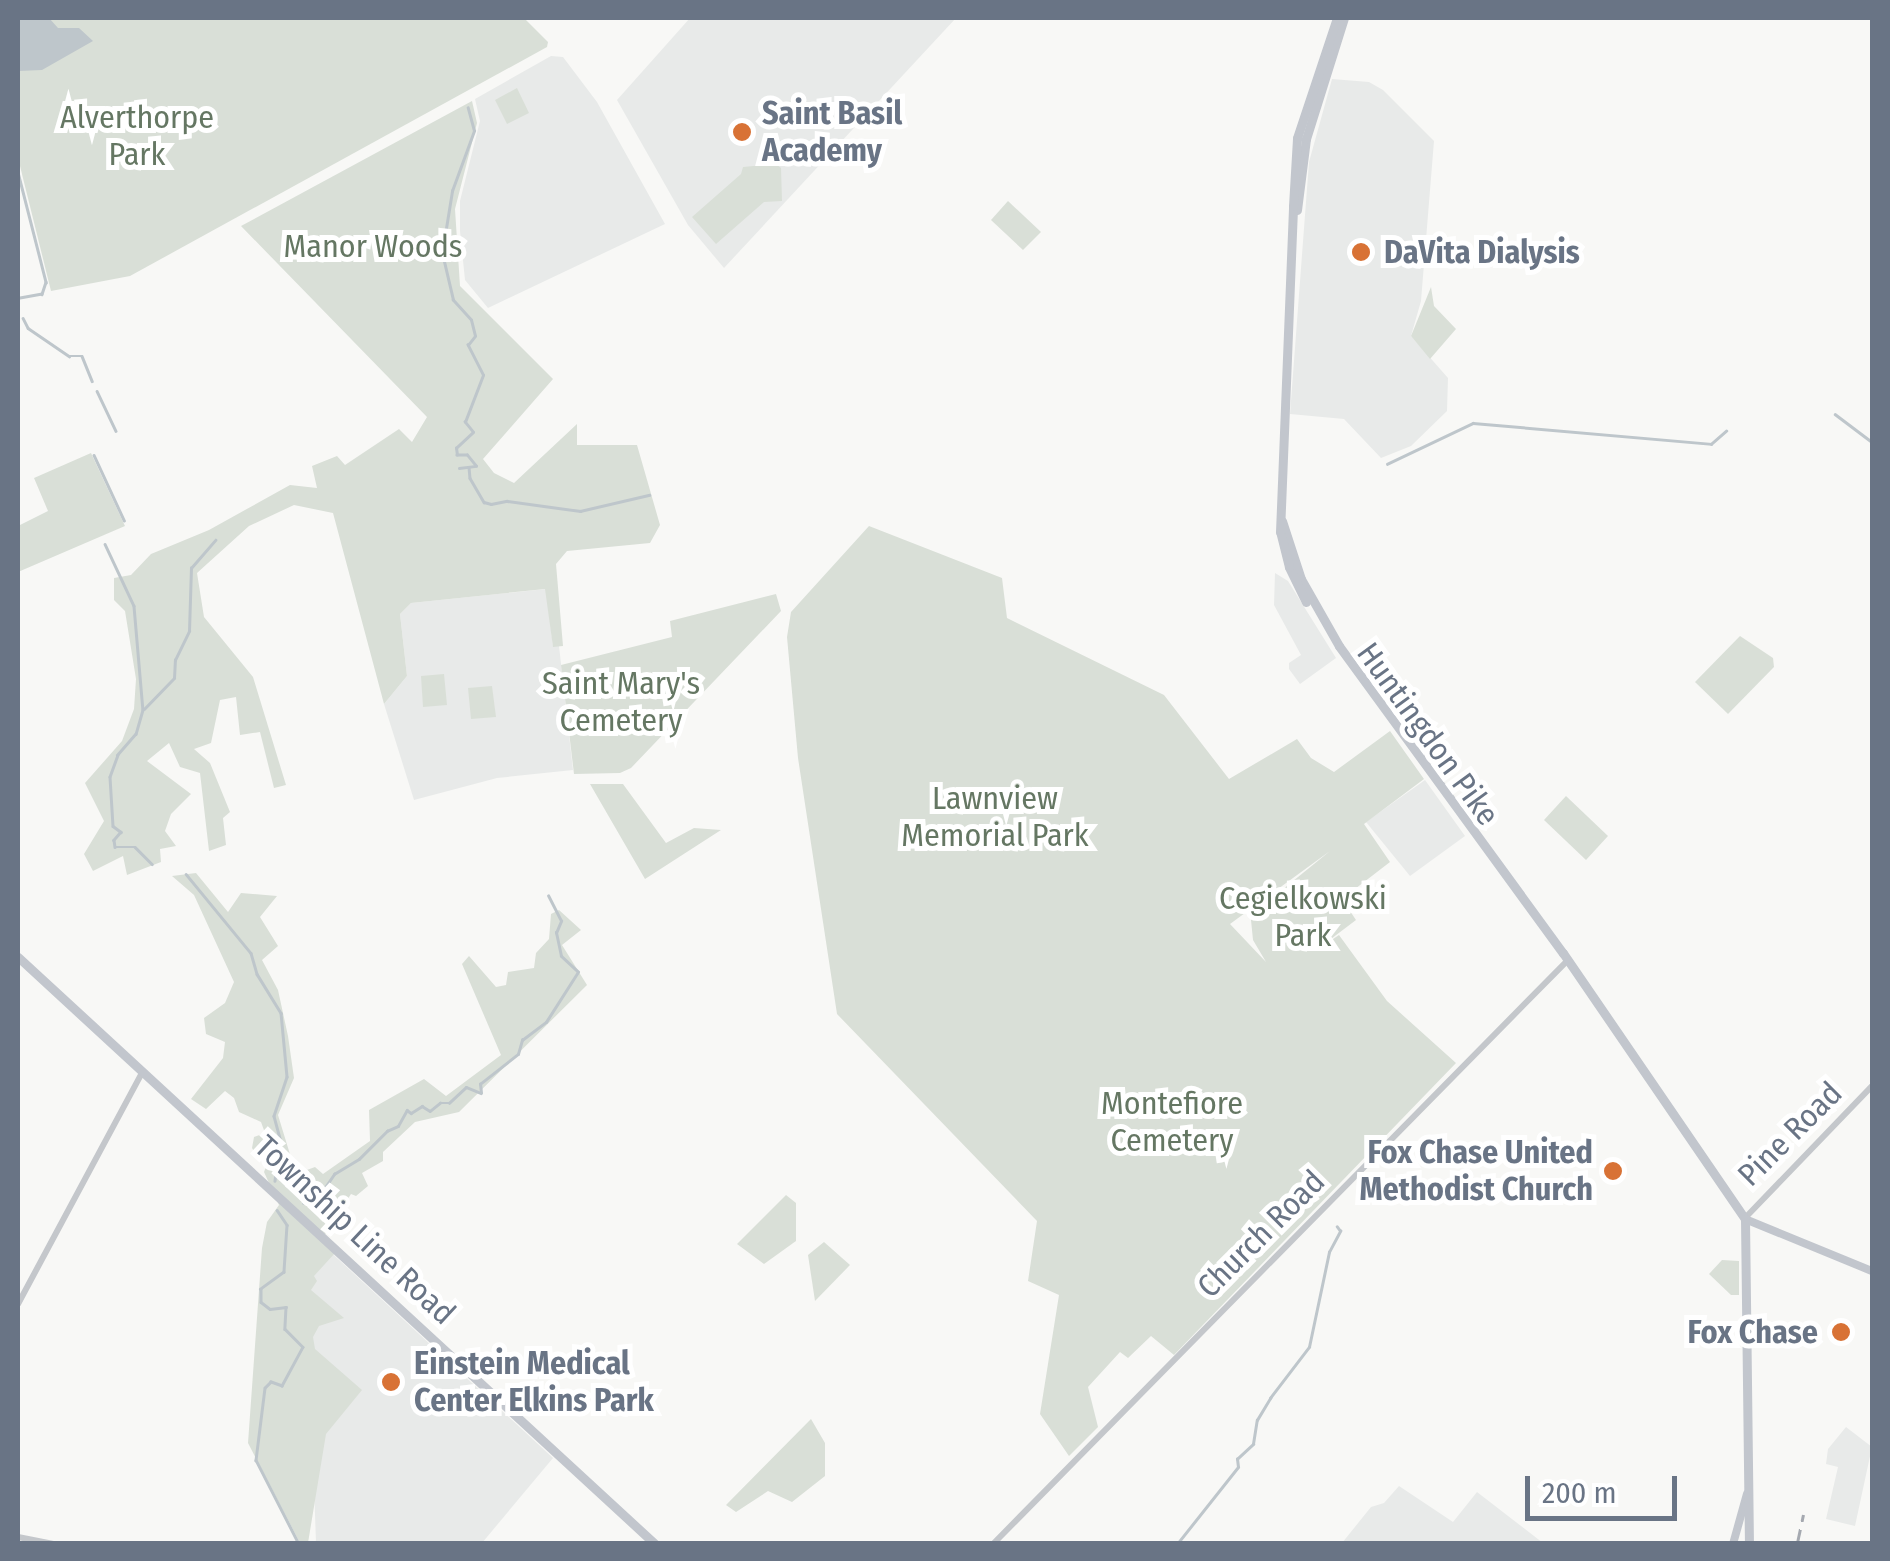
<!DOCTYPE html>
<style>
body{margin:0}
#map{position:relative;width:1890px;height:1561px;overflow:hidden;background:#f8f8f6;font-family:"Fira Sans Condensed",sans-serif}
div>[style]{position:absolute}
.built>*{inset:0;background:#e8eae9}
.green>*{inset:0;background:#d9dfd7}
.water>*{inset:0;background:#bec6cb}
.stream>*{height:2.5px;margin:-1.25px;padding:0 1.25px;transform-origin:1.25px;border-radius:1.25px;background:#bec6cb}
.tertiary>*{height:6px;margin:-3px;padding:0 3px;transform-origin:3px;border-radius:3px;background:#c4c7cb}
.secondary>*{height:8px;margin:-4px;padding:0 4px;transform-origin:4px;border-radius:4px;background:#c2c6cd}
.primary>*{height:9px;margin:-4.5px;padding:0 4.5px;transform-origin:4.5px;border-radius:4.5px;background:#c2c6cd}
.rail>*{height:2.5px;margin-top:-1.25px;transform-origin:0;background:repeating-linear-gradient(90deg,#a5a9b0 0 15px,transparent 0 23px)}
.dots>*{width:28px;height:28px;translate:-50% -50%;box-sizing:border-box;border:5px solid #fff;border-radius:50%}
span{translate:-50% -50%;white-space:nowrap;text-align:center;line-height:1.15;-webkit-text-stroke:10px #fff;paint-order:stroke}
.poi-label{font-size:32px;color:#697485;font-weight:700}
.left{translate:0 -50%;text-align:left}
.right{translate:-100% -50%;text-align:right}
.park-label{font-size:32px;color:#657763}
.street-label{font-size:32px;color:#697485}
.frame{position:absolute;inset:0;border:20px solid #697485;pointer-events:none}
.scale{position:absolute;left:1525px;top:1476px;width:152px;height:45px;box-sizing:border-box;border:5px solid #697485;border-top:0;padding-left:12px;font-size:30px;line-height:35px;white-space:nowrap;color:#697485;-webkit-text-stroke:8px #fff;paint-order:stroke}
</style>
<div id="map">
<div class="built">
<div style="clip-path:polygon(690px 18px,956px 18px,724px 268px,688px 225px,617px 100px)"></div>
<div style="clip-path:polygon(551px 56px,563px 57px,597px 102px,665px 224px,488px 308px,465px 280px,460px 231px,460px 201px,480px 121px,475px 99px)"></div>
<div style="clip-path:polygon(1332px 79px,1369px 82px,1383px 90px,1434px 141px,1421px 301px,1411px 336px,1448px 378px,1447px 411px,1411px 446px,1381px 458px,1344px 419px,1290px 414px,1309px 162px)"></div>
<div style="clip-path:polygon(1275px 573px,1288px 581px,1336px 658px,1300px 684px,1289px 669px,1289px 663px,1301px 655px,1274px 605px)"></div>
<div style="clip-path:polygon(546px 589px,553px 646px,559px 646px,573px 770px,497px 778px,414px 800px,384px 704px,407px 676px,400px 614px,411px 603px)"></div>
<div style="clip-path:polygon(1425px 780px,1465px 836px,1410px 876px,1366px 822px)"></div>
<div style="clip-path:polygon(323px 1245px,553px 1458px,482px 1543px,316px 1543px,307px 1281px)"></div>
<div style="clip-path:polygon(1846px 1427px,1872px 1447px,1855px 1526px,1826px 1519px,1838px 1467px,1826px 1464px,1828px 1449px)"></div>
<div style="clip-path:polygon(1399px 1486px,1453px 1522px,1477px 1492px,1543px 1543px,1342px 1543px,1371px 1507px,1384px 1503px)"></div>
</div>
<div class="green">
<div style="clip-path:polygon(18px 18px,524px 18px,548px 42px,547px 47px,130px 276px,51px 291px,18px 158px)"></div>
<div style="clip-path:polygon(517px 88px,529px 113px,507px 124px,495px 100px)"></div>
<div style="clip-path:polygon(472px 101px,477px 123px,455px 209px,460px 286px,553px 379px,483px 459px,494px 473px,514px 483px,577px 424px,577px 445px,637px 445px,660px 525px,650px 543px,567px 551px,556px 564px,563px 646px,553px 647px,545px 589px,411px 603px,400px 614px,407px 676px,384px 704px,333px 513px,294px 505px,249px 526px,197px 573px,204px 617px,253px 677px,286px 785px,274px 788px,260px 732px,240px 735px,236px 697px,220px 700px,211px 743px,194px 749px,210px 763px,230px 812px,223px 818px,226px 845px,209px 851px,200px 773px,180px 767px,169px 743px,147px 761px,191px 794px,171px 814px,165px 831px,176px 846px,160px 849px,161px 862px,127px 875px,123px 856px,93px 871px,84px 854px,104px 821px,85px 783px,122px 741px,134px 709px,136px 679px,125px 611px,114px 600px,114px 578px,131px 575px,151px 554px,209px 530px,290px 485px,317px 488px,312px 466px,337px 456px,345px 465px,399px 429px,412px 442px,427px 417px,241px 226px)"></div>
<div style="clip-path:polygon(776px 164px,781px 168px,782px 201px,764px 202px,716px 244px,692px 217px,741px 174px,743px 167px)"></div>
<div style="clip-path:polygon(1008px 201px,1041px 232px,1023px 250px,991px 220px)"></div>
<div style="clip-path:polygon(1431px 287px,1434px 306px,1456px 329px,1430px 359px,1411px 336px)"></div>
<div style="clip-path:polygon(91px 453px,125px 526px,18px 572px,18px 526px,48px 511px,34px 478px)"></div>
<div style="clip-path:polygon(evenodd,869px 526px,1002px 578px,1007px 618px,1164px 695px,1229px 779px,1297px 739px,1311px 758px,1334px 772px,1390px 731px,1424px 779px,1364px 824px,1390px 862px,1342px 899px,1356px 920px,1315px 951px,1339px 935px,1387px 1001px,1456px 1063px,1174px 1355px,1151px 1336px,1128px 1358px,1120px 1352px,1088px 1387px,1098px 1427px,1069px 1456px,1040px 1414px,1059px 1295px,1028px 1281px,1037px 1221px,837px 1014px,798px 758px,787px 637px,791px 612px,869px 526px,1330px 851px,1260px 908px,1251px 920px,1253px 940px,1266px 962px,1230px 924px,1330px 851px)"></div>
<div style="clip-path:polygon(776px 594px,781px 611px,631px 768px,620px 773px,574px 774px,561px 665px,672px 637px,670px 621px)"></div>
<div style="clip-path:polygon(1740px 636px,1773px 658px,1774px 667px,1728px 714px,1695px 682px)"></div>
<div style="clip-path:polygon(444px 674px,447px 705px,423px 707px,421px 676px)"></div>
<div style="clip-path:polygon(492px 686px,496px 717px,471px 719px,468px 688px)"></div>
<div style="clip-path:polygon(590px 784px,623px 784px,666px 843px,694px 828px,721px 830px,645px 879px)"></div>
<div style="clip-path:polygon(1566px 796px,1608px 836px,1586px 860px,1544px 820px)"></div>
<div style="clip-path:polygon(196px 873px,228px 912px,241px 893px,277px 896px,260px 917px,278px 946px,262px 960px,278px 990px,288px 1036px,294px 1078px,278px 1115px,296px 1174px,315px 1167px,323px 1174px,370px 1141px,369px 1110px,424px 1079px,446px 1096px,501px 1055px,462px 964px,469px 956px,496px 987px,506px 985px,508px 972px,534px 968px,536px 953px,549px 939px,551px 914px,559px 910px,581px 930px,562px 945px,587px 985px,459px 1112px,415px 1122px,383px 1152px,383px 1161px,362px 1173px,368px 1186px,356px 1196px,351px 1194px,322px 1239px,335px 1253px,314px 1276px,317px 1281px,311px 1290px,344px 1318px,319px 1326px,313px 1337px,315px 1349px,362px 1390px,326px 1434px,308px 1543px,300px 1543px,248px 1443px,262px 1248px,267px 1222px,279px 1205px,264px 1172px,270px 1156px,257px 1156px,252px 1148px,254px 1137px,265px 1133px,261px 1122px,239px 1112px,234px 1098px,225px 1091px,206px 1109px,191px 1099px,223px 1058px,225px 1042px,206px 1034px,204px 1018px,225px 1003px,234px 982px,194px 895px,172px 876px)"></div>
<div style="clip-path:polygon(786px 1195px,796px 1203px,796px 1241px,764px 1264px,737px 1244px)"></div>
<div style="clip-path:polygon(824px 1242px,850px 1265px,815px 1301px,808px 1255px)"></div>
<div style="clip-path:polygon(1722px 1260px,1739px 1261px,1739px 1295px,1731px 1295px,1709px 1274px)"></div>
<div style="clip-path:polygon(811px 1419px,825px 1443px,825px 1476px,792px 1502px,768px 1491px,736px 1512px,726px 1505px)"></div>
</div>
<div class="water">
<div style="clip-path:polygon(18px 18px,49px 18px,58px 28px,79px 28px,93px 41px,42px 70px,18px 71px)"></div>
</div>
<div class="stream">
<div style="left:18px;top:172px;width:114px;rotate:75.7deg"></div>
<div style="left:46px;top:282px;width:13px;rotate:108deg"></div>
<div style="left:42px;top:294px;width:22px;rotate:170deg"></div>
<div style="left:23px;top:318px;width:11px;rotate:63deg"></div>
<div style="left:28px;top:328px;width:50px;rotate:34.3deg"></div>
<div style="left:69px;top:356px;width:13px"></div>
<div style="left:82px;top:356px;width:27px;rotate:68deg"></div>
<div style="left:97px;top:391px;width:44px;rotate:64.6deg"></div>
<div style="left:1835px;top:414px;width:46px;rotate:37.1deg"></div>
<div style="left:94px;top:455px;width:72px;rotate:65.2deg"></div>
<div style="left:1387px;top:464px;width:95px;rotate:-25.5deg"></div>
<div style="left:1473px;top:423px;width:239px;rotate:5deg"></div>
<div style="left:1711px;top:444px;width:20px;rotate:-41deg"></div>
<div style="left:469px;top:467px;width:11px;rotate:85deg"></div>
<div style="left:470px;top:478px;width:28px;rotate:60deg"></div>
<div style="left:484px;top:502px;width:7px;rotate:16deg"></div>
<div style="left:491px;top:504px;width:16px;rotate:-11deg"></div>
<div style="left:507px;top:501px;width:74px;rotate:7.8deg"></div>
<div style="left:580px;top:511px;width:71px;rotate:-13.1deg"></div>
<div style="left:459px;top:468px;width:17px;rotate:-7deg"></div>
<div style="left:476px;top:466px;width:14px;rotate:-129deg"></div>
<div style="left:467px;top:455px;width:10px;rotate:180deg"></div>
<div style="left:457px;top:455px;width:7px;rotate:-98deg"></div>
<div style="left:456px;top:448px;width:23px;rotate:-43deg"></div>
<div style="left:473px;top:432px;width:13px;rotate:-129deg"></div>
<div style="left:465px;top:422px;width:50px;rotate:-69deg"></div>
<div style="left:483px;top:375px;width:34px;rotate:-117deg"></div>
<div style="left:468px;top:345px;width:11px;rotate:-52deg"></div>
<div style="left:475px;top:336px;width:16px;rotate:-104deg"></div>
<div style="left:471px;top:320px;width:27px;rotate:-132deg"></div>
<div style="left:453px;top:300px;width:48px;rotate:-103.2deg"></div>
<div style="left:442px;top:253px;width:63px;rotate:-80.8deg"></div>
<div style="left:452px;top:191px;width:64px;rotate:-69.9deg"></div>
<div style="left:474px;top:131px;width:24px;rotate:-105deg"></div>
<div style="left:105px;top:544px;width:68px;rotate:64.9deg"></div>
<div style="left:134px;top:606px;width:104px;rotate:85.1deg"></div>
<div style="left:143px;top:710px;width:25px;rotate:106deg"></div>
<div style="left:136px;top:734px;width:28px;rotate:131deg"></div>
<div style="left:118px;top:755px;width:23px;rotate:110deg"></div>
<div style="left:110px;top:777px;width:49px;rotate:86.5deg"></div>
<div style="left:113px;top:826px;width:10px;rotate:37deg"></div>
<div style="left:121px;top:832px;width:11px;rotate:131deg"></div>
<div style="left:114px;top:840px;width:7px;rotate:82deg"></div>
<div style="left:115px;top:847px;width:20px"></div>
<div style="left:135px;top:847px;width:24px;rotate:45deg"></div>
<div style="left:144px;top:709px;width:43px;rotate:-45.9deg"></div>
<div style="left:174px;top:678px;width:18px;rotate:-87deg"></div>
<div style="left:175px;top:660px;width:32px;rotate:-64deg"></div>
<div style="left:189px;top:631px;width:63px;rotate:-88.2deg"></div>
<div style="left:191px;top:568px;width:37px;rotate:-49deg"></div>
<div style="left:186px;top:874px;width:102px;rotate:50.6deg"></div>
<div style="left:251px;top:953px;width:22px;rotate:74deg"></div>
<div style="left:257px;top:974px;width:46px;rotate:58.4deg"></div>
<div style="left:281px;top:1013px;width:64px;rotate:84.6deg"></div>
<div style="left:287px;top:1077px;width:41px;rotate:108.4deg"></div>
<div style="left:274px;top:1116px;width:24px;rotate:75deg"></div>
<div style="left:280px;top:1139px;width:42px;rotate:96.8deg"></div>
<div style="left:303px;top:1203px;width:22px;rotate:-30deg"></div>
<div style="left:322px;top:1192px;width:22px;rotate:-56deg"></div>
<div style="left:334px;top:1174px;width:29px;rotate:-31deg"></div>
<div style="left:359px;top:1159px;width:40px;rotate:-45deg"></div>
<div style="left:387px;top:1131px;width:12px;rotate:-24deg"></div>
<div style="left:398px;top:1126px;width:18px;rotate:-61deg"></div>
<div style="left:407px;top:1110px;width:5px;rotate:37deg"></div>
<div style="left:411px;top:1113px;width:13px;rotate:-32deg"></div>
<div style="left:422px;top:1106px;width:9px;rotate:32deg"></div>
<div style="left:430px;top:1111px;width:13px;rotate:-39deg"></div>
<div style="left:440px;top:1103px;width:9px"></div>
<div style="left:449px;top:1103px;width:23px;rotate:-43deg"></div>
<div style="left:466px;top:1087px;width:16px;rotate:22deg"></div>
<div style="left:481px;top:1093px;width:9px;rotate:-96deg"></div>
<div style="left:480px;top:1084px;width:48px;rotate:-38.3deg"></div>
<div style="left:518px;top:1054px;width:15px;rotate:-74deg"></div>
<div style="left:522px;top:1040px;width:30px;rotate:-37deg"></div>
<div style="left:546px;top:1022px;width:59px;rotate:-57.4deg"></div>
<div style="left:578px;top:972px;width:23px;rotate:-137deg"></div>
<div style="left:561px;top:956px;width:24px;rotate:-102deg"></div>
<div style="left:556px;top:933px;width:13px;rotate:-67deg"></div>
<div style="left:561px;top:921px;width:28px;rotate:-117deg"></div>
<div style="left:277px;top:1210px;width:18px;rotate:56deg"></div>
<div style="left:287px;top:1225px;width:47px;rotate:93.7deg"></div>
<div style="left:284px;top:1272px;width:29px;rotate:144deg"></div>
<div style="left:261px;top:1289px;width:13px;rotate:90deg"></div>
<div style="left:261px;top:1302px;width:11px;rotate:38deg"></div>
<div style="left:270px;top:1309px;width:16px;rotate:-7deg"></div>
<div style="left:286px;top:1307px;width:22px;rotate:93deg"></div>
<div style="left:285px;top:1329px;width:25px;rotate:45deg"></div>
<div style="left:303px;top:1347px;width:44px;rotate:118.3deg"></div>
<div style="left:282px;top:1386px;width:12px;rotate:-160deg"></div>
<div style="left:271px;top:1382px;width:8px;rotate:135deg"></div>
<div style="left:265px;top:1388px;width:73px;rotate:97.1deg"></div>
<div style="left:256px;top:1460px;width:94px;rotate:62.9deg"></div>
<div style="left:1177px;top:1544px;width:98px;rotate:-51.6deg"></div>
<div style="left:1238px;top:1467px;width:8px;rotate:-97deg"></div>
<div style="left:1237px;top:1459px;width:22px;rotate:-43deg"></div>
<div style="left:1253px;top:1444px;width:24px;rotate:-81deg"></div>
<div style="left:1257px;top:1420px;width:26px;rotate:-59deg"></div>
<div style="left:1270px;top:1398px;width:64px;rotate:-52.6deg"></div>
<div style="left:1309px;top:1347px;width:97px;rotate:-78.1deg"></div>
<div style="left:1329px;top:1252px;width:24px;rotate:-62deg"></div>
<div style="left:1340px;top:1231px;width:5px;rotate:-127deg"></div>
</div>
<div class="tertiary">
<div style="left:1745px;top:1218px;width:183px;rotate:-46.1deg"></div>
<div style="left:18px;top:1304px;width:262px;rotate:-61.8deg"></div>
<div style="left:18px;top:1537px;width:36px;rotate:11deg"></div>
<div style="left:993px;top:1544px;width:817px;rotate:-45.45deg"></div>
</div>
<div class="secondary">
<div style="left:1745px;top:1219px;width:137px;rotate:22.3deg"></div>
<div style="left:1733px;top:1544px;width:52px;rotate:-74.4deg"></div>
</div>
<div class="primary">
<div style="left:1297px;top:210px;width:72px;rotate:-82.8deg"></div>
<div style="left:1306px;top:139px;width:127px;rotate:-72.6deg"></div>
<div style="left:1282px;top:521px;width:61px;rotate:71.9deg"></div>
<div style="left:1301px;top:579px;width:77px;rotate:60.4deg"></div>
<div style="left:1339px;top:646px;width:380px;rotate:53.9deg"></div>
<div style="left:1563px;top:953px;width:322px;rotate:55.6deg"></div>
<div style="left:1745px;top:1219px;width:325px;rotate:89.3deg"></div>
<div style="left:1306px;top:602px;width:39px;rotate:-116deg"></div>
<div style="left:1289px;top:567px;width:36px;rotate:-104deg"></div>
<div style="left:1280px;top:532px;width:326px;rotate:-87.7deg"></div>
<div style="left:1293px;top:206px;width:68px;rotate:-86.6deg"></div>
<div style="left:1297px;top:138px;width:126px;rotate:-71.6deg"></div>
<div style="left:18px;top:957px;width:866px;rotate:42.66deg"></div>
</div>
<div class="rail">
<div style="left:1797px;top:1544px;width:30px;rotate:-78deg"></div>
</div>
<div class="dots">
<div style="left:742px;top:132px;background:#d87235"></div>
<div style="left:1361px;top:252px;background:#d87235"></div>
<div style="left:1613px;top:1171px;background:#d87235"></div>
<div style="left:1841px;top:1332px;background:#d87235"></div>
<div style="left:391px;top:1382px;background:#d87235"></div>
</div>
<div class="poi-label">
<span class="left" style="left:762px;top:132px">Saint Basil<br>Academy</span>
<span class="left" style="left:1384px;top:252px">DaVita Dialysis</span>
<span class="right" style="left:1593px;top:1171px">Fox Chase United<br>Methodist Church</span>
<span class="right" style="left:1818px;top:1332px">Fox Chase</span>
<span class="left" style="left:414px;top:1382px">Einstein Medical<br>Center Elkins Park</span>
</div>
<div class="park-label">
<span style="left:137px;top:136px">Alverthorpe<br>Park</span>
<span style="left:373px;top:246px">Manor Woods</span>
<span style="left:621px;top:702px">Saint Mary's<br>Cemetery</span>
<span style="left:995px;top:817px">Lawnview<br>Memorial Park</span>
<span style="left:1303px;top:917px">Cegielkowski<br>Park</span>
<span style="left:1172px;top:1122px">Montefiore<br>Cemetery</span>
</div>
<div class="street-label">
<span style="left:1428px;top:734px;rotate:54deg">Huntingdon Pike</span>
<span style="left:1790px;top:1134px;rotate:-45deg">Pine Road</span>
<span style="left:355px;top:1230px;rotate:43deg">Township Line Road</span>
<span style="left:1261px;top:1234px;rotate:-45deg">Church Road</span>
</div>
<div class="frame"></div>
<div class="scale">200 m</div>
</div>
